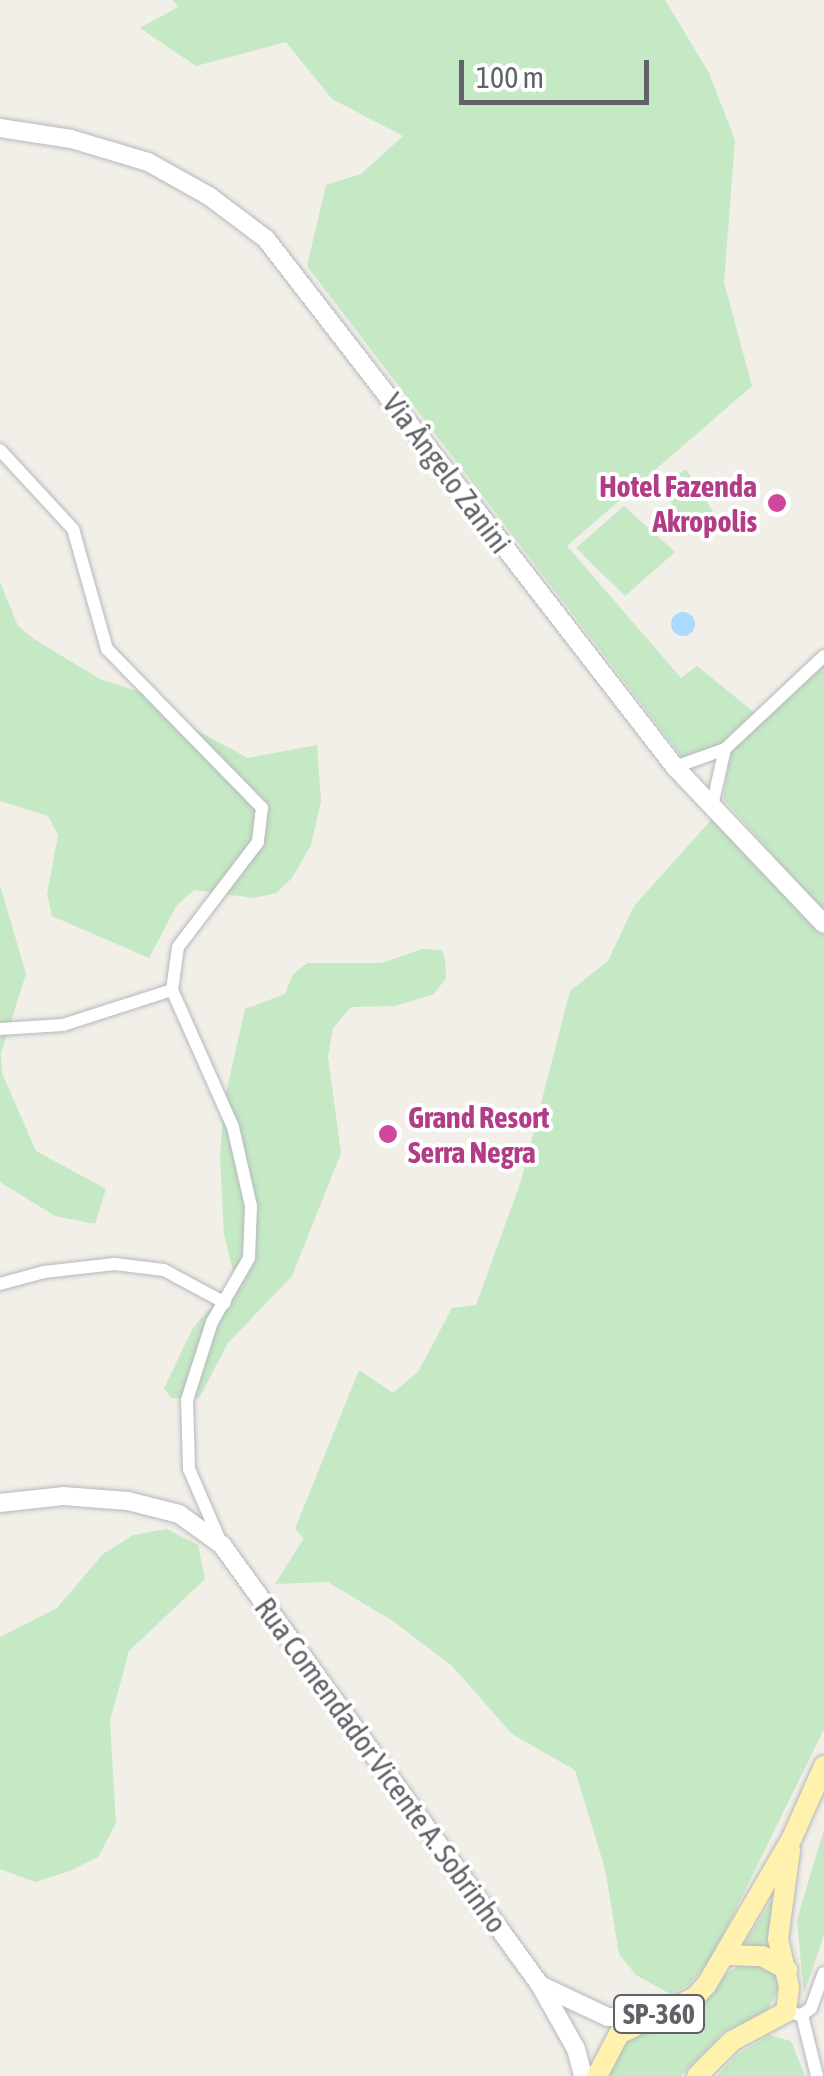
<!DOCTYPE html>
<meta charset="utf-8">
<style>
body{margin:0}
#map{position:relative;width:824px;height:2076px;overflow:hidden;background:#f1efe8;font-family:"Asap Condensed",sans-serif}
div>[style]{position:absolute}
.green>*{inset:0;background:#c5e8c5}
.water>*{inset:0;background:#aadaff}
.round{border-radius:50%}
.roads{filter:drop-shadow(0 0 2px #b5b8bc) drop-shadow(0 0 2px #b5b8bc)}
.street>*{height:12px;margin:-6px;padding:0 6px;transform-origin:6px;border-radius:6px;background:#fff}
.secondary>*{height:18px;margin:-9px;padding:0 9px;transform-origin:9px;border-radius:9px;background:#fff}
.primary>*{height:20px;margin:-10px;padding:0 10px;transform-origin:10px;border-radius:10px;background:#fff2af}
.dots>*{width:28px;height:28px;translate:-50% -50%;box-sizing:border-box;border:5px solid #fff;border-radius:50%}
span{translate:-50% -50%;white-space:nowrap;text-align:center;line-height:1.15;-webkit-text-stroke:8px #fff;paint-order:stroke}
.shield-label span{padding:2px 8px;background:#fff;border:2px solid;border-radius:8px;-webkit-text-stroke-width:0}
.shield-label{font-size:28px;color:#5f6368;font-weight:700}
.street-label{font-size:30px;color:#5f6368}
.hotel-label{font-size:30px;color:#b23c85;font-weight:700}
.right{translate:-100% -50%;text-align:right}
.left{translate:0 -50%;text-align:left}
.scale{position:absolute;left:459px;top:60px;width:190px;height:45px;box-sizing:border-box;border:5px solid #5f6368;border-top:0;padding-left:12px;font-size:30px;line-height:35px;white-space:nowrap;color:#5f6368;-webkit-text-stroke:8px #fff;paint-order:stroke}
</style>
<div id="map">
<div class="green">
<div style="clip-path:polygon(173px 0,665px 0,709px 73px,735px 140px,724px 282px,752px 386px,567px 546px,681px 678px,697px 666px,755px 713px,720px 745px,682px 757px,307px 266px,326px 185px,361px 174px,403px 136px,332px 99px,286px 42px,196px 66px,140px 28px,178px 7px)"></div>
<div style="clip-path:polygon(686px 469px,714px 513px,688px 530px,661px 486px)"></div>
<div style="clip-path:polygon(624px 506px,675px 552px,625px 596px,576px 548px)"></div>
<div style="clip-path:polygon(0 582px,18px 626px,34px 639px,100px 679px,164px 700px,194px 729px,248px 758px,317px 745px,321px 801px,311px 845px,292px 878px,276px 893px,254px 898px,194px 890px,177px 905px,149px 958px,52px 916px,47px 894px,58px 835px,48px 816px,0 801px)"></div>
<div style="clip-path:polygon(824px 665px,824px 912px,723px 799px,731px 751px)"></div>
<div style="clip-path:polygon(712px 819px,824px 935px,824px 1729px,712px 1958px,690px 1984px,670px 1994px,636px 1975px,619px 1954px,605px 1869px,575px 1770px,512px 1734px,452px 1666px,393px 1621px,328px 1582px,275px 1584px,304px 1538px,295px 1529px,359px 1370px,393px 1393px,418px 1372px,452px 1308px,476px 1305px,521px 1181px,570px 991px,608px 961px,634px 906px)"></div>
<div style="clip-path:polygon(0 885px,26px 974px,1px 1053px,2px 1073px,36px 1151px,106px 1189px,95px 1224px,55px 1216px,0 1182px)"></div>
<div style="clip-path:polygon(422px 949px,442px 950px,445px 959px,446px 978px,434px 994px,395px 1006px,351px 1007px,333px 1028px,328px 1057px,341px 1153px,292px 1276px,228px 1343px,199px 1398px,171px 1398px,164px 1388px,193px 1328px,235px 1279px,224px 1235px,220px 1157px,224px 1102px,245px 1009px,285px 994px,293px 974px,308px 963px,382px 963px)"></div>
<div style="clip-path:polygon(167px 1529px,198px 1545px,205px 1579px,129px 1651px,110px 1721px,116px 1823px,98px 1857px,67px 1872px,35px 1882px,0 1869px,0 1637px,57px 1608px,103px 1554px,133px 1535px)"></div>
<div style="clip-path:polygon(824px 1829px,824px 1935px,804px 1994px,797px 1920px)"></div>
<div style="clip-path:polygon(771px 1901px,779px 1956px,741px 1949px)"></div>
<div style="clip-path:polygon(749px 1959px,777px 1973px,781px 1983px,767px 2012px,725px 2031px,681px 2076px,602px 2076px,619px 2044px)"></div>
<div style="clip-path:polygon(769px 2035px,791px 2041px,805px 2076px,717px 2076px,736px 2055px)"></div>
</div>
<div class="water">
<div class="round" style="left:671px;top:612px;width:24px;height:24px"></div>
</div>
<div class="roads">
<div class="street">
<div style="left:0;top:450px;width:108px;rotate:47.3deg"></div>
<div style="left:73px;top:529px;width:125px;rotate:74.2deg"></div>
<div style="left:107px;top:649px;width:222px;rotate:45.7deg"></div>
<div style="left:262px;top:808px;width:34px;rotate:97deg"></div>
<div style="left:258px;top:842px;width:132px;rotate:127.3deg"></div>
<div style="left:178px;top:947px;width:43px;rotate:97.9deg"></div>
<div style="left:172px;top:990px;width:150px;rotate:66deg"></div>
<div style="left:233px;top:1127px;width:81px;rotate:77.2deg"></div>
<div style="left:251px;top:1206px;width:52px;rotate:92.2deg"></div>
<div style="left:249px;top:1258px;width:74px;rotate:120deg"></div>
<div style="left:212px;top:1322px;width:82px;rotate:107.8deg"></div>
<div style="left:187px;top:1400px;width:69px;rotate:88.3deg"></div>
<div style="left:189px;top:1469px;width:81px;rotate:66.6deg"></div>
<div style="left:675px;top:767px;width:53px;rotate:-19.8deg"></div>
<div style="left:725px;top:749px;width:136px;rotate:-43.2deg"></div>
<div style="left:712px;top:806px;width:58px;rotate:-77.2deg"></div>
<div style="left:0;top:1029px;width:63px;rotate:-3.6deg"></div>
<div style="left:63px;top:1025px;width:114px;rotate:-17.8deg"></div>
<div style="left:0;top:1284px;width:46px;rotate:-15.3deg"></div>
<div style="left:44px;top:1272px;width:71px;rotate:-6.4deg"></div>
<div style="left:115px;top:1264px;width:49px;rotate:7deg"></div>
<div style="left:164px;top:1270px;width:69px;rotate:28.4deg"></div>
<div style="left:786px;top:2012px;width:16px;rotate:11deg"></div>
<div style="left:802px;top:2015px;width:11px;rotate:-38deg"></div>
<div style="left:811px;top:2008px;width:37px;rotate:-70deg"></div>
<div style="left:802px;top:2015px;width:63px;rotate:76.2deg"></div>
</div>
<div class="secondary">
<div style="left:0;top:128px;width:72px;rotate:8.8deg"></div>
<div style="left:71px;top:139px;width:80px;rotate:16.6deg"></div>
<div style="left:148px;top:162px;width:70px;rotate:29.1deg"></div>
<div style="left:209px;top:196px;width:71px;rotate:37deg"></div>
<div style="left:266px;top:239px;width:668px;rotate:52.24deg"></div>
<div style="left:675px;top:767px;width:216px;rotate:46.5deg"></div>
<div style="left:0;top:1503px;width:63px;rotate:-6.3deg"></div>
<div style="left:63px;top:1496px;width:65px;rotate:4.4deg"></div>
<div style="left:128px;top:1501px;width:53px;rotate:14.3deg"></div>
<div style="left:179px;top:1514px;width:53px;rotate:35.8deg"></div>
<div style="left:222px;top:1545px;width:543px;rotate:54.14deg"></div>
<div style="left:540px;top:1985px;width:73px;rotate:60.6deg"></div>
<div style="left:576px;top:2049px;width:28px;rotate:75deg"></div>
<div style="left:542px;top:1986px;width:73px;rotate:25.2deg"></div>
<div style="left:608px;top:2017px;width:40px"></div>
</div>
<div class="primary">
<div style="left:728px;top:1955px;width:34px;rotate:2deg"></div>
<div style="left:762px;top:1956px;width:29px;rotate:29deg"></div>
<div style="left:597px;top:2076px;width:47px;rotate:-62.4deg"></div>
<div style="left:619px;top:2034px;width:85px;rotate:-26deg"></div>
<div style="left:695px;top:1997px;width:18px;rotate:-47deg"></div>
<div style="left:707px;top:1984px;width:169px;rotate:-59.8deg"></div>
<div style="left:792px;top:1838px;width:79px;rotate:-66deg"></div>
<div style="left:697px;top:2076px;width:49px;rotate:-45deg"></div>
<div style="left:732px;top:2041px;width:61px;rotate:-28.2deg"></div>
<div style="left:786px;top:2012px;width:25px;rotate:-83deg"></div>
<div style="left:789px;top:1987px;width:49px;rotate:-102.9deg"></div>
<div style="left:778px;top:1939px;width:90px;rotate:-82.3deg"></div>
</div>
</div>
<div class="dots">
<div style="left:777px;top:503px;background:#d1479c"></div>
<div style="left:388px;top:1134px;background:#d1479c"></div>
</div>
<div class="shield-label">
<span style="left:659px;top:2014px">SP-360</span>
</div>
<div class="street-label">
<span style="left:447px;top:473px;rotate:53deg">Via Ângelo Zanini</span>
<span style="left:381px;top:1765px;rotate:54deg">Rua Comendador Vicente A. Sobrinho</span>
</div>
<div class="hotel-label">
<span class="right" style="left:757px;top:503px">Hotel Fazenda<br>Akropolis</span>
<span class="left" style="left:408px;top:1134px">Grand Resort<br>Serra Negra</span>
</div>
<div class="scale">100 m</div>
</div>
